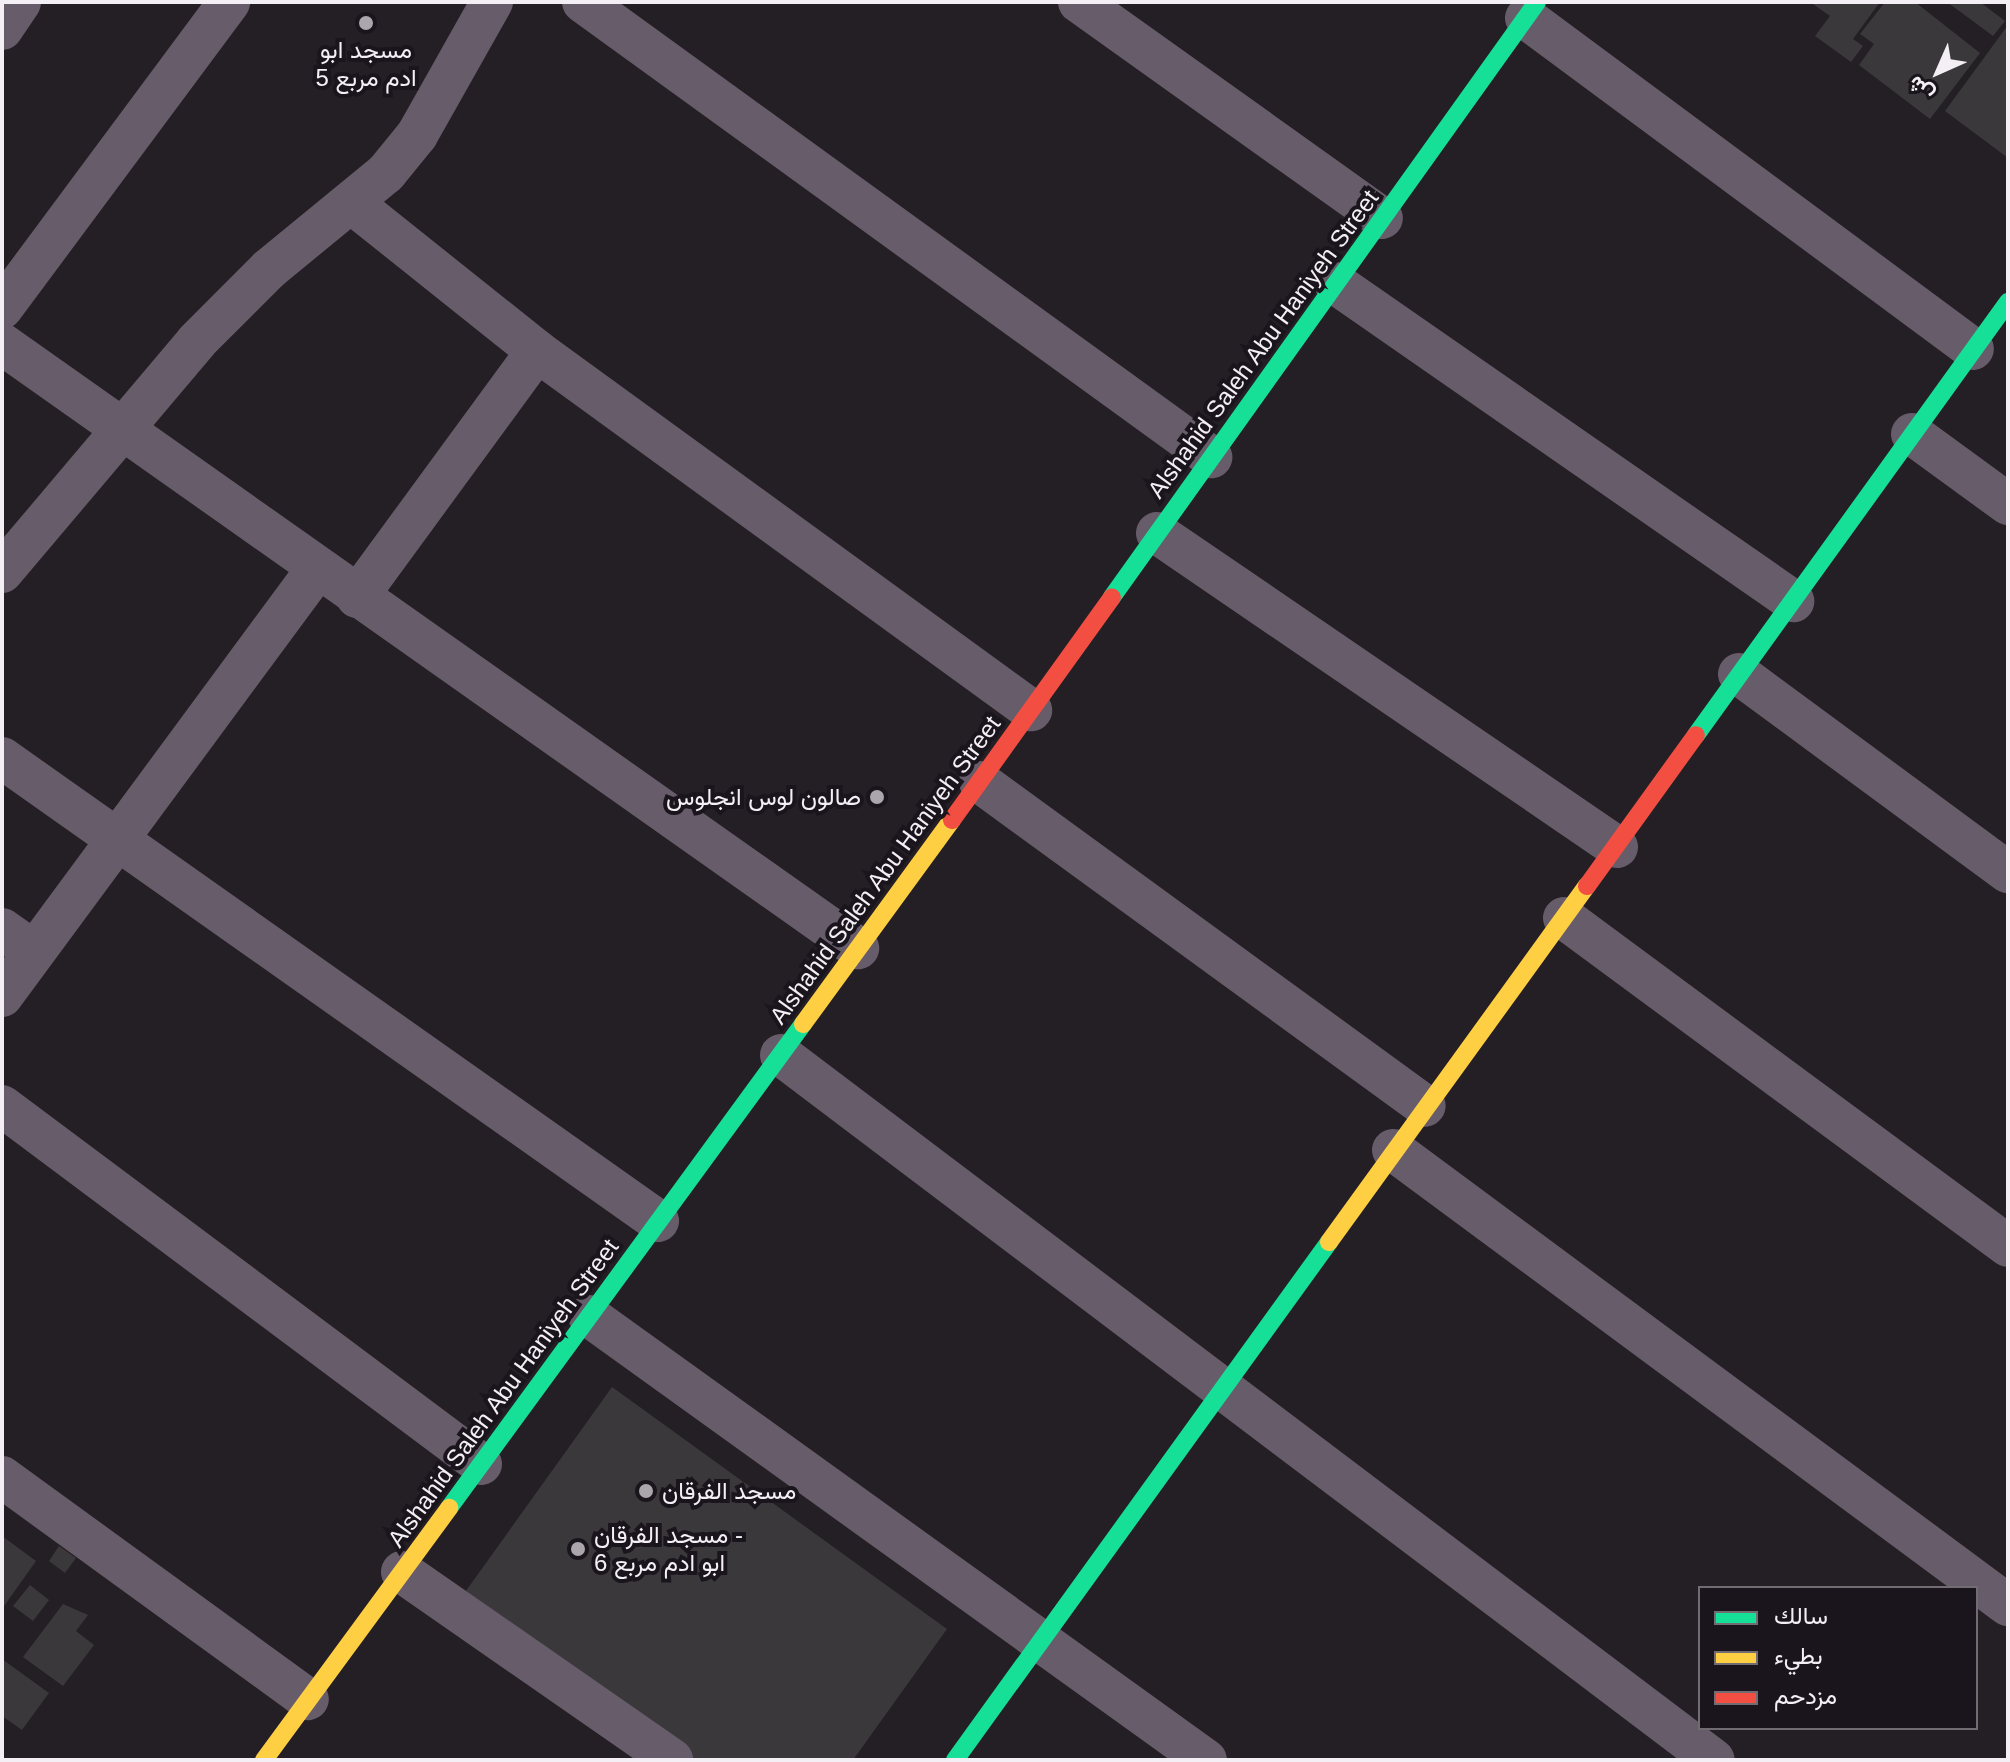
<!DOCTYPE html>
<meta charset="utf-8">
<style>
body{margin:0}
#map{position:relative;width:2010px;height:1762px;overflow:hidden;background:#231f24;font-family:Helvetica,Vazirmatn,sans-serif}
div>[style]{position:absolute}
.building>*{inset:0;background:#3b383c}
.street>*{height:42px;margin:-21px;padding:0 21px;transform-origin:21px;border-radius:21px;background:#675c6a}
.fast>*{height:18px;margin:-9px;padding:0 9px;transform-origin:9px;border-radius:9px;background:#16e098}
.slow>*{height:18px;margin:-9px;padding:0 9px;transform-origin:9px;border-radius:9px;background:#ffcf43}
.jam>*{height:18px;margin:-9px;padding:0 9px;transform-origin:9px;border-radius:9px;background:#f24e42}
.dots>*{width:22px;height:22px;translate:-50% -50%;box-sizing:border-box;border:4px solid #1a151c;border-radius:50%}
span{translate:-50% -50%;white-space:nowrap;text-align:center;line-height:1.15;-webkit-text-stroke:8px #1a151c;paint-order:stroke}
.poi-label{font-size:24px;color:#f3eff4}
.right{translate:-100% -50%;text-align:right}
.left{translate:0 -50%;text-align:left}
.street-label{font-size:24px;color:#f3eff4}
.frame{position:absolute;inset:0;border:4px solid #f3eff4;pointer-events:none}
.legend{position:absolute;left:1698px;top:1586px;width:280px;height:144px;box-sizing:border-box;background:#1a151c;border:2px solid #716c72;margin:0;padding:10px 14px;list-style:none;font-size:24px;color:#f3eff4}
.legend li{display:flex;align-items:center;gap:16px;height:40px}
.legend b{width:40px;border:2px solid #716c72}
.north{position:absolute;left:1898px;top:32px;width:80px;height:80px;-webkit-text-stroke:6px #1a151c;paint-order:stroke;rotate:225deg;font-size:22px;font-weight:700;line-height:32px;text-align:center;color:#f3eff4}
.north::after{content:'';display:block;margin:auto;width:28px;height:36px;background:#f3eff4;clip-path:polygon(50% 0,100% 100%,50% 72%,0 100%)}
</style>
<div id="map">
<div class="building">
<div style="clip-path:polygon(1810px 2px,1880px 2px,1853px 39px,1863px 46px,1851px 62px,1815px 36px,1830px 16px)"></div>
<div style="clip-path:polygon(1885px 2px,1915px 2px,1980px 53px,1930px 119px,1859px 65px,1874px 44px,1860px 34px)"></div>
<div style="clip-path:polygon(1947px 2px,1980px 2px,2005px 21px,1993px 36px)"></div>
<div style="clip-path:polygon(2008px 25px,2008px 158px,1945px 111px)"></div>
<div style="clip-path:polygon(612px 1387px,947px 1629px,853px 1760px,692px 1760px,463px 1595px)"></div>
<div style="clip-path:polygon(2px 1536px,36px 1561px,2px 1609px)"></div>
<div style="clip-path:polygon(59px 1546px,76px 1558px,65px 1573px,49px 1561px)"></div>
<div style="clip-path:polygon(30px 1585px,49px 1600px,33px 1621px,13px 1606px)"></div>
<div style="clip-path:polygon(63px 1604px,88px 1615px,76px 1631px,94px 1645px,63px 1686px,23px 1657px)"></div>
<div style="clip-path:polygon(2px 1659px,49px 1693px,22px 1730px,2px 1716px)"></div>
</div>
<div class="street">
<div style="left:583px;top:2px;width:776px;rotate:35.92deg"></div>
<div style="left:1079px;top:2px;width:372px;rotate:35.5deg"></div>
<div style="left:1526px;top:18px;width:556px;rotate:36.52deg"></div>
<div style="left:2px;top:29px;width:32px;rotate:-56deg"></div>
<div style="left:353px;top:204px;width:236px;rotate:38.6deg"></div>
<div style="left:537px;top:351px;width:611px;rotate:36.01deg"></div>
<div style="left:1335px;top:283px;width:558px;rotate:34.77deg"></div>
<div style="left:2px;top:308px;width:381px;rotate:-53.4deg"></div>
<div style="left:2px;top:344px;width:1048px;rotate:35.21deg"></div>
<div style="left:1912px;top:434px;width:119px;rotate:36.1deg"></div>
<div style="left:1157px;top:533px;width:557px;rotate:34.32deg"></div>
<div style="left:2px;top:572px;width:302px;rotate:-49.8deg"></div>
<div style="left:197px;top:341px;width:102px;rotate:-45deg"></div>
<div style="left:269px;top:269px;width:151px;rotate:-39.4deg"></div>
<div style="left:386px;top:173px;width:49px;rotate:-50.8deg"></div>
<div style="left:417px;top:135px;width:153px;rotate:-60.6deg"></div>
<div style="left:357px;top:597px;width:305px;rotate:-53.8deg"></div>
<div style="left:1739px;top:674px;width:334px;rotate:36.4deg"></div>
<div style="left:2px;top:758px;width:803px;rotate:35.21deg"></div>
<div style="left:980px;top:782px;width:550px;rotate:36.06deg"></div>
<div style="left:1564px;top:918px;width:552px;rotate:36.45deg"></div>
<div style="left:2px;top:929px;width:39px;rotate:35deg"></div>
<div style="left:2px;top:996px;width:531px;rotate:-53.58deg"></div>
<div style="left:781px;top:1055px;width:1169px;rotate:37.08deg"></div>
<div style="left:2px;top:1106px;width:598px;rotate:36.77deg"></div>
<div style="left:1393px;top:1150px;width:765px;rotate:36.5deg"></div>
<div style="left:589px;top:1316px;width:760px;rotate:35.74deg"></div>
<div style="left:2px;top:1477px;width:378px;rotate:36deg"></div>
<div style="left:402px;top:1572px;width:329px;rotate:34.8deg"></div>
</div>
<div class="fast">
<div style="left:1112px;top:597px;width:731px;rotate:-54.46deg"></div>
<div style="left:1696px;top:735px;width:534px;rotate:-54.23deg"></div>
<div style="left:449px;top:1508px;width:600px;rotate:-53.82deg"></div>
<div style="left:955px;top:1760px;width:639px;rotate:-54.17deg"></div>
</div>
<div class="slow">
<div style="left:803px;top:1024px;width:253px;rotate:-53.9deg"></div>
<div style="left:1329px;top:1242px;width:440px;rotate:-54.1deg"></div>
<div style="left:264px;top:1760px;width:313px;rotate:-53.7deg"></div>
</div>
<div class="jam">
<div style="left:952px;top:820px;width:274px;rotate:-54.3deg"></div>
<div style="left:1587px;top:886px;width:186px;rotate:-54.2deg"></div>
</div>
<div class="dots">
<div style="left:366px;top:23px;background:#aaa6ab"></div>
<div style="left:877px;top:797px;background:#aaa6ab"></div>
<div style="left:646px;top:1491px;background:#aaa6ab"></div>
<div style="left:578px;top:1549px;background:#aaa6ab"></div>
</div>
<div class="poi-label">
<span style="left:366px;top:64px">مسجد ابو<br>ادم مربع 5</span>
<span class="right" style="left:861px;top:797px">صالون لوس انجلوس</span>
<span class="left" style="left:662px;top:1491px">مسجد الفرقان</span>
<span class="left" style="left:594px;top:1549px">مسجد الفرقان -<br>ابو ادم مربع 6</span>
</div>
<div class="street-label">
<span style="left:1263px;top:344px;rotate:-54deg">Alshahid Saleh Abu Haniyeh Street</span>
<span style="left:885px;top:870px;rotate:-54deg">Alshahid Saleh Abu Haniyeh Street</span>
<span style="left:503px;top:1393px;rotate:-54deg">Alshahid Saleh Abu Haniyeh Street</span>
</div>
<div class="frame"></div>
<ul class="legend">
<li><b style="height:10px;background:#16e098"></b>سالك</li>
<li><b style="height:10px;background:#ffcf43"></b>بطيء</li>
<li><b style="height:10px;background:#f24e42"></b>مزدحم</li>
</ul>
<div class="north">ش</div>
</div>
